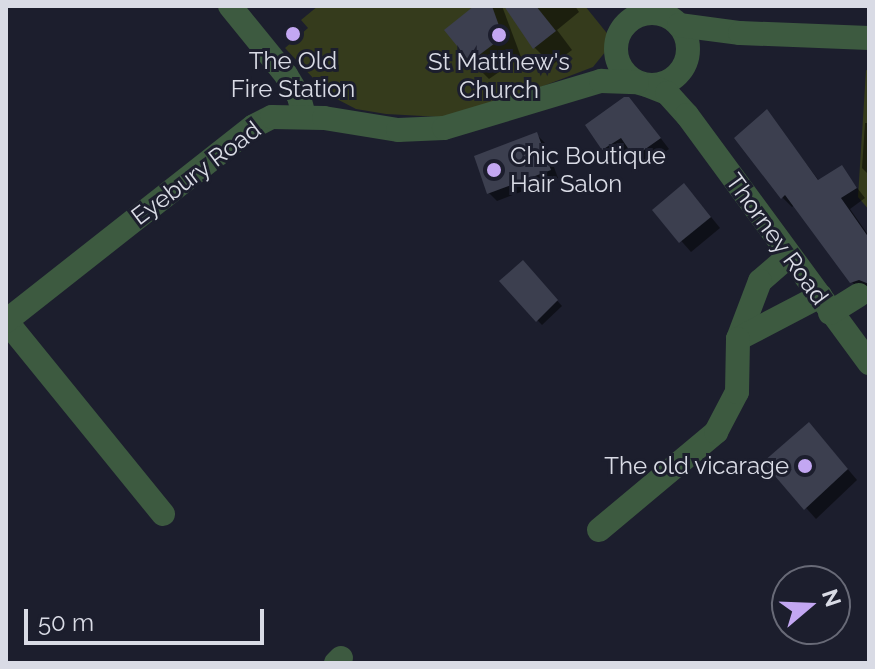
<!DOCTYPE html>
<style>
body{margin:0}
#map{position:relative;width:875px;height:669px;overflow:hidden;background:#1c1e2d;font-family:Raleway,sans-serif}
div>[style]{position:absolute}
.green>*{inset:0;background:#353b1c}
.shadow>*{inset:0;background:#0007}
.building>*{inset:0;background:#3c3f4f}
.minor>*{height:24px;margin:-12px;padding:0 12px;transform-origin:12px;border-radius:12px;background:#3d5a40}
.minor>.ring{margin:-12px;padding:0;box-sizing:content-box;background:none;border:24px solid #3d5a40;border-radius:50%}
.dots>*{width:22px;height:22px;translate:-50% -50%;box-sizing:border-box;border:4px solid #1c1e2d;border-radius:50%}
span{translate:-50% -50%;white-space:nowrap;text-align:center;line-height:1.15;-webkit-text-stroke:6px #1c1e2d;paint-order:stroke}
.poi-label{font-size:24px;color:#d9dbe5}
.left{translate:0 -50%;text-align:left}
.right{translate:-100% -50%;text-align:right}
.street-label{font-size:24px;color:#d9dbe5}
.frame{position:absolute;inset:0;border:8px solid #d9dbe5;pointer-events:none}
.north{position:absolute;left:771px;top:565px;width:80px;height:80px;box-sizing:border-box;background:#1c1e2d;border:2px solid #686a77;border-radius:50%;rotate:71deg;font-size:22px;font-weight:700;line-height:32px;text-align:center;color:#d9dbe5}
.north::after{content:'';display:block;margin:auto;width:28px;height:36px;background:#c3a7f2;clip-path:polygon(50% 0,100% 100%,50% 72%,0 100%)}
.scale{position:absolute;left:24px;top:609px;width:240px;height:36px;box-sizing:border-box;border:4px solid #d9dbe5;border-top:0;padding-left:10px;font-size:24px;line-height:28px;white-space:nowrap;color:#d9dbe5;-webkit-text-stroke:6px #1c1e2d;paint-order:stroke}
</style>
<div id="map">
<div class="green">
<div style="clip-path:polygon(318px 6px,585px 6px,610px 37px,610px 46px,593px 67px,525px 93px,441px 117px,386px 114px,356px 109px,329px 95px,285px 48px,308px 28px,301px 20px)"></div>
<div style="clip-path:polygon(866px 70px,869px 71px,869px 210px,858px 197px)"></div>
</div>
<div class="shadow">
<div style="clip-path:polygon(475px 6px,502px 6px,521px 57px,489px 79px,471px 61px)"></div>
<div style="clip-path:polygon(506px 6px,575px 6px,579px 12px,557px 30px,572px 50px,552px 65px,534px 47px)"></div>
<div style="clip-path:polygon(639px 110px,669px 149px,645px 166px,630px 149px,614px 159px,588px 126px)"></div>
<div style="clip-path:polygon(767px 112px,820px 182px,841px 167px,865px 198px,850px 209px,869px 236px,869px 290px,862px 292px,852px 282px,795px 205px,792px 207px,782px 197px)"></div>
<div style="clip-path:polygon(865px 123px,869px 123px,869px 175px,862px 168px)"></div>
<div style="clip-path:polygon(537px 135px,545px 143px,558px 178px,497px 201px,489px 193px)"></div>
<div style="clip-path:polygon(694px 196px,720px 228px,691px 252px,654px 210px)"></div>
<div style="clip-path:polygon(523px 263px,562px 306px,542px 325px,501px 282px)"></div>
<div style="clip-path:polygon(819px 435px,857px 480px,816px 519px,766px 463px)"></div>
</div>
<div class="building">
<div style="clip-path:polygon(474px 6px,492px 6px,503px 37px,470px 62px,444px 30px)"></div>
<div style="clip-path:polygon(504px 6px,536px 6px,556px 31px,533px 49px)"></div>
<div style="clip-path:polygon(624px 97px,629px 97px,661px 138px,634px 157px,621px 138px,602px 150px,585px 125px)"></div>
<div style="clip-path:polygon(767px 109px,818px 180px,842px 165px,857px 188px,841px 198px,869px 238px,869px 284px,859px 280px,850px 283px,785px 195px,781px 199px,734px 138px)"></div>
<div style="clip-path:polygon(537px 132px,551px 170px,487px 194px,474px 156px)"></div>
<div style="clip-path:polygon(684px 183px,711px 217px,679px 243px,652px 210px)"></div>
<div style="clip-path:polygon(523px 260px,558px 300px,536px 322px,499px 281px)"></div>
<div style="clip-path:polygon(809px 422px,848px 469px,804px 510px,763px 462px)"></div>
</div>
<div class="minor">
<div style="left:230px;top:6px;width:89px;rotate:50.9deg"></div>
<div style="left:286px;top:75px;width:26px;rotate:59deg"></div>
<div style="left:299px;top:97px;width:20px;rotate:75deg"></div>
<div class="ring" style="left:616px;top:13px;width:48px;height:48px"></div>
<div style="left:679px;top:25px;width:62px;rotate:7.5deg"></div>
<div style="left:740px;top:33px;width:129px;rotate:2.2deg"></div>
<div style="left:647px;top:85px;width:22px;rotate:22deg"></div>
<div style="left:667px;top:93px;width:30px;rotate:48deg"></div>
<div style="left:687px;top:115px;width:308px;rotate:53.7deg"></div>
<div style="left:789px;top:256px;width:38px;rotate:139deg"></div>
<div style="left:760px;top:281px;width:62px;rotate:110.8deg"></div>
<div style="left:738px;top:339px;width:93px;rotate:-27.7deg"></div>
<div style="left:830px;top:313px;width:34px;rotate:-32deg"></div>
<div style="left:163px;top:514px;width:249px;rotate:-129.1deg"></div>
<div style="left:6px;top:321px;width:315px;rotate:-38.2deg"></div>
<div style="left:254px;top:126px;width:20px;rotate:-27deg"></div>
<div style="left:272px;top:117px;width:52px;rotate:1.1deg"></div>
<div style="left:324px;top:118px;width:75px;rotate:9.2deg"></div>
<div style="left:398px;top:130px;width:46px;rotate:-2.5deg"></div>
<div style="left:444px;top:128px;width:164px;rotate:-16.7deg"></div>
<div style="left:601px;top:81px;width:36px;rotate:2deg"></div>
<div style="left:599px;top:530px;width:153px;rotate:-39.9deg"></div>
<div style="left:716px;top:432px;width:45px;rotate:-62.3deg"></div>
<div style="left:737px;top:392px;width:53px;rotate:-88.9deg"></div>
<div style="left:336px;top:663px;width:7px;rotate:-45deg"></div>
</div>
<div class="dots">
<div style="left:293px;top:34px;background:#c3a7f2"></div>
<div style="left:499px;top:35px;background:#c3a7f2"></div>
<div style="left:494px;top:170px;background:#c3a7f2"></div>
<div style="left:805px;top:466px;background:#c3a7f2"></div>
</div>
<div class="poi-label">
<span style="left:293px;top:75px">The Old<br>Fire Station</span>
<span style="left:499px;top:76px">St Matthew's<br>Church</span>
<span class="left" style="left:510px;top:170px">Chic Boutique<br>Hair Salon</span>
<span class="right" style="left:789px;top:466px">The old vicarage</span>
</div>
<div class="street-label">
<span style="left:196px;top:173px;rotate:-37deg">Eyebury Road</span>
<span style="left:777px;top:239px;rotate:54deg">Thorney Road</span>
</div>
<div class="frame"></div>
<div class="north">N</div>
<div class="scale">50 m</div>
</div>
